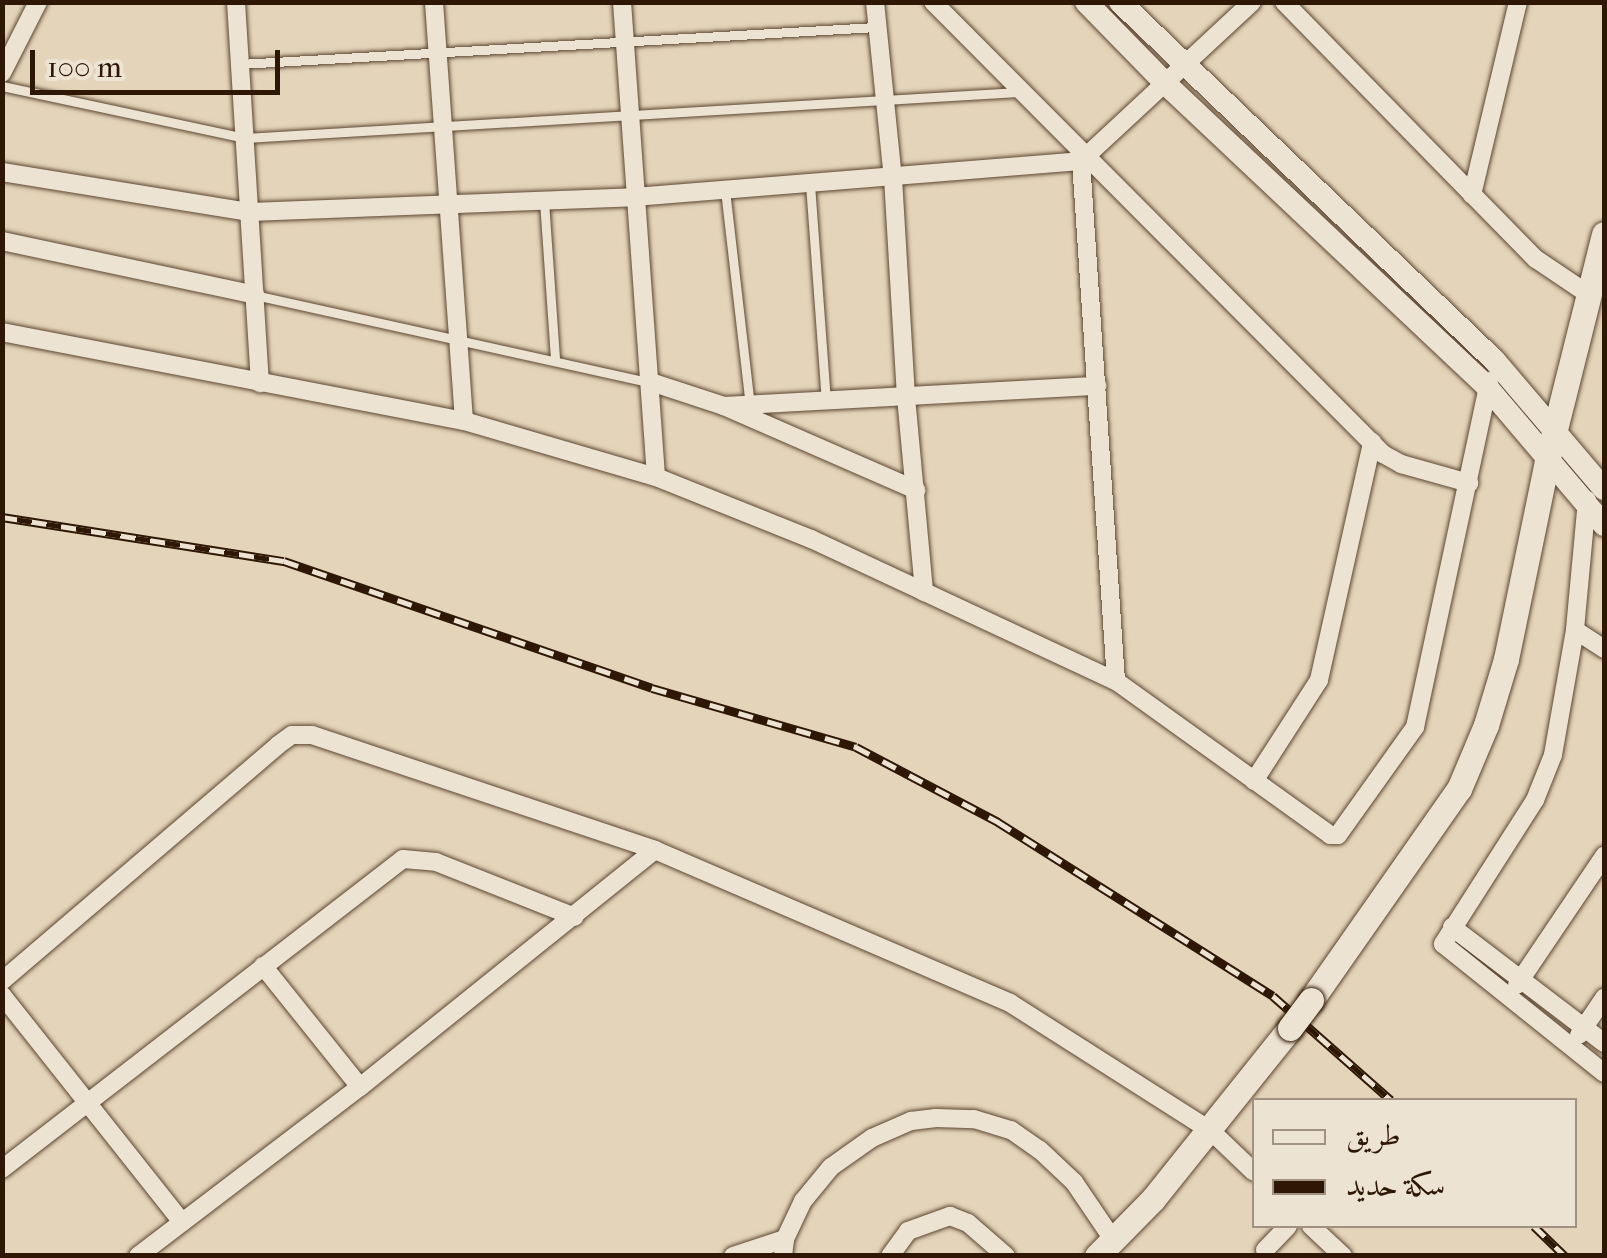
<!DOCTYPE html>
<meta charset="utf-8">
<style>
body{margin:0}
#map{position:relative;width:1607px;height:1258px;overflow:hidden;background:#e4d4b9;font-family:"IM FELL French Canon",Amiri,serif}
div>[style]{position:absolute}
.roads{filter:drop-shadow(0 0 2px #5c4631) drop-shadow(0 0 2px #5c4631)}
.service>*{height:9px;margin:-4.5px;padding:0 4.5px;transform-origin:4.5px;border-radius:4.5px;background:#ede3d2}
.minor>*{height:18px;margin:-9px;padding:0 9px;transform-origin:9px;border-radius:9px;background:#ede3d2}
.tertiary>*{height:22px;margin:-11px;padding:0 11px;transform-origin:11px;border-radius:11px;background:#ede3d2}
.secondary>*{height:25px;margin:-12.5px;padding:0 12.5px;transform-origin:12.5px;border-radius:12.5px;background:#ede3d2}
.rail>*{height:9px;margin-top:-4.5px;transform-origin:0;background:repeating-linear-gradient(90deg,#ede3d2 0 15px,#2e1704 0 30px);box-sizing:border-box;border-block:2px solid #2e1704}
.bridges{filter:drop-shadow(0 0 2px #2e1704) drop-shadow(0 0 2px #2e1704)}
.secondary-bridge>*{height:25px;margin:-12.5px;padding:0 12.5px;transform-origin:12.5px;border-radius:12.5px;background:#ede3d2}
span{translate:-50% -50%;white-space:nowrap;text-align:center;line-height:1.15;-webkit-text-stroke:10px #ede3d2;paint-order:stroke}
.frame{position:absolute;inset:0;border:5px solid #2e1704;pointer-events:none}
.legend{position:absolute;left:1252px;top:1098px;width:325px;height:130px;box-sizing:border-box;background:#ede3d2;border:2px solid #a19180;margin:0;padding:12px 18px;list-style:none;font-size:30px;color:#2e1704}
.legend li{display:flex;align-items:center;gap:20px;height:50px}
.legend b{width:50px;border:2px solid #a19180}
.scale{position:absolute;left:30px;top:50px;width:250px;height:45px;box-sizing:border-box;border:5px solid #2e1704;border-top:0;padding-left:12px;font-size:30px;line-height:35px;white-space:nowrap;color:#2e1704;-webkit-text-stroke:8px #ede3d2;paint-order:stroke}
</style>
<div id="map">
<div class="roads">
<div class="service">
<div style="left:240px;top:64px;width:637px;rotate:-3.33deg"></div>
<div style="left:2px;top:86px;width:249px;rotate:12.1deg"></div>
<div style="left:245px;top:138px;width:776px;rotate:-3.4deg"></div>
<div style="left:810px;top:184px;width:218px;rotate:85.8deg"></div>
<div style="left:725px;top:190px;width:217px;rotate:83.4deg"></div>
<div style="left:544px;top:201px;width:159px;rotate:86deg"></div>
<div style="left:255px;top:295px;width:403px;rotate:12.5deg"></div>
</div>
<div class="minor">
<div style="left:236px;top:2px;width:382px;rotate:86.4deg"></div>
<div style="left:434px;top:2px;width:420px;rotate:85.9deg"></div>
<div style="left:622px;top:2px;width:476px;rotate:85.9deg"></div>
<div style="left:875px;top:2px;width:177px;rotate:84.2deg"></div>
<div style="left:893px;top:178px;width:219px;rotate:86.6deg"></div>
<div style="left:906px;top:397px;width:196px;rotate:84.7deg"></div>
<div style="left:933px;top:2px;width:638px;rotate:45.13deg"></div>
<div style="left:1383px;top:454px;width:21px;rotate:29deg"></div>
<div style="left:1401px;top:464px;width:71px;rotate:15.6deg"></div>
<div style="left:1284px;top:2px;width:360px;rotate:45.6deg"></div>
<div style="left:1536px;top:259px;width:63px;rotate:33.9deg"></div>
<div style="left:2px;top:73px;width:80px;rotate:-63.1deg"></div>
<div style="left:2px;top:172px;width:251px;rotate:9.2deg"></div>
<div style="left:250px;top:212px;width:384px;rotate:-2.2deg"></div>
<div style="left:634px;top:197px;width:448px;rotate:-4.6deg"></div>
<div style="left:1472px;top:195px;width:198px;rotate:-76.6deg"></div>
<div style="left:2px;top:241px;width:259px;rotate:12deg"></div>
<div style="left:2px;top:332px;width:470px;rotate:10.9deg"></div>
<div style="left:464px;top:421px;width:200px;rotate:16.3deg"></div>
<div style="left:656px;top:477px;width:167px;rotate:21.8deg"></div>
<div style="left:811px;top:539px;width:336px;rotate:25deg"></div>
<div style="left:1116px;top:681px;width:264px;rotate:35.7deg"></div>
<div style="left:1330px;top:835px;width:8px"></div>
<div style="left:1338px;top:835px;width:133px;rotate:-54.5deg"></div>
<div style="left:1415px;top:727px;width:354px;rotate:-77.9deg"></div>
<div style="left:651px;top:382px;width:77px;rotate:18.2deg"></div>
<div style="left:724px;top:406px;width:210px;rotate:23.6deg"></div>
<div style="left:724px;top:406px;width:374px;rotate:-3.1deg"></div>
<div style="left:1587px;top:500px;width:131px;rotate:95.3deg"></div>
<div style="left:1575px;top:630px;width:127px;rotate:100deg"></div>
<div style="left:1553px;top:755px;width:48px;rotate:111.8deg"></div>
<div style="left:1535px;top:800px;width:171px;rotate:122.6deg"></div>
<div style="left:1443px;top:944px;width:206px;rotate:38.7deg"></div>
<div style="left:1575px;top:630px;width:35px;rotate:33deg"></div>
<div style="left:1116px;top:681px;width:521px;rotate:-93.85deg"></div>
<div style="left:1081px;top:161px;width:233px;rotate:-42.9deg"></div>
<div style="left:1254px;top:781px;width:120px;rotate:-57.2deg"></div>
<div style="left:1319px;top:680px;width:244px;rotate:-77.4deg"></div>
<div style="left:1452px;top:927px;width:191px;rotate:37.3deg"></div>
<div style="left:263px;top:966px;width:155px;rotate:51.3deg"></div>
<div style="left:2px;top:981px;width:363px;rotate:-40.5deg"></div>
<div style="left:278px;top:745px;width:17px;rotate:-36deg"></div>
<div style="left:292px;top:735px;width:20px"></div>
<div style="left:312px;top:735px;width:362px;rotate:18.5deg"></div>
<div style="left:655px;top:850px;width:387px;rotate:23.3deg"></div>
<div style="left:1010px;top:1003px;width:238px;rotate:32.5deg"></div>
<div style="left:1211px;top:1131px;width:59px;rotate:43.6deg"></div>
<div style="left:1517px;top:985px;width:156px;rotate:-56deg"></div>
<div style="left:2px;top:995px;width:290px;rotate:51.6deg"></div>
<div style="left:1579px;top:1035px;width:45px;rotate:-56deg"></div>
<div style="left:2px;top:1169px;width:507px;rotate:-37.71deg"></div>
<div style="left:403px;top:859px;width:33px;rotate:5deg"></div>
<div style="left:436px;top:862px;width:149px;rotate:21.6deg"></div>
<div style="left:1311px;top:1226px;width:44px;rotate:43.2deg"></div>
<div style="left:1265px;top:1250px;width:33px;rotate:-46deg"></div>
<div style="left:138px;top:1256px;width:279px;rotate:-37.3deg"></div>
<div style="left:360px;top:1087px;width:378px;rotate:-38.8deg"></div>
<div style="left:733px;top:1256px;width:55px;rotate:-18.1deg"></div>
<div style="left:783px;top:1256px;width:17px;rotate:-83deg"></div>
<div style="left:785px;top:1239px;width:42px;rotate:-64.7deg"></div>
<div style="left:803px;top:1201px;width:44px;rotate:-50.5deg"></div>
<div style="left:831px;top:1167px;width:50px;rotate:-35.3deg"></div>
<div style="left:872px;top:1138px;width:43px;rotate:-23.6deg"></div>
<div style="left:911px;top:1121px;width:25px;rotate:-7deg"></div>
<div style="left:936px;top:1118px;width:38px;rotate:2deg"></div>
<div style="left:974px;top:1119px;width:39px;rotate:17deg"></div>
<div style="left:1011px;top:1130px;width:35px;rotate:35deg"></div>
<div style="left:1040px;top:1150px;width:47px;rotate:43.3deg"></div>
<div style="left:1074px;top:1182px;width:71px;rotate:55.9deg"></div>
<div style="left:890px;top:1256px;width:31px;rotate:-54deg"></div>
<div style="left:908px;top:1231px;width:45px;rotate:-19.7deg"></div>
<div style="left:950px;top:1216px;width:19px;rotate:21deg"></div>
<div style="left:968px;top:1223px;width:50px;rotate:41deg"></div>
</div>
<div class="tertiary">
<div style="left:1086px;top:2px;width:116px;rotate:45.7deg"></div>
<div style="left:1167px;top:85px;width:440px;rotate:43.3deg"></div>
<div style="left:1487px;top:387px;width:181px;rotate:49.7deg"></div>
<div style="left:1120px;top:2px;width:519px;rotate:43.75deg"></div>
<div style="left:1495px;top:361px;width:168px;rotate:49.6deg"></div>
</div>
<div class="secondary">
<div style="left:1311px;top:1000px;width:258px;rotate:-55deg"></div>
<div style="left:1459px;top:789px;width:69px;rotate:-67.1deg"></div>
<div style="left:1486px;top:725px;width:69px;rotate:-73.1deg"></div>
<div style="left:1506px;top:659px;width:202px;rotate:-78.3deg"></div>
<div style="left:1547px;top:461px;width:234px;rotate:-75.9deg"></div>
<div style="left:1097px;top:1256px;width:80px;rotate:-45.5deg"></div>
<div style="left:1153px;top:1199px;width:219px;rotate:-51.3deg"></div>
</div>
</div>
<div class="rail">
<div style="left:2px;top:517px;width:285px;rotate:8.9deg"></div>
<div style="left:284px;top:561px;width:389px;rotate:19deg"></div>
<div style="left:652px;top:688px;width:212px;rotate:16.1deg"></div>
<div style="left:856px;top:747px;width:161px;rotate:27.8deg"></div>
<div style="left:998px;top:822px;width:325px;rotate:32.3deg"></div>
<div style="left:1273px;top:996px;width:157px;rotate:41.4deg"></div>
<div style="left:1534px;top:1226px;width:43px;rotate:44.1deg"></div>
</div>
<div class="bridges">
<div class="secondary-bridge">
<div style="left:1290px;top:1028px;width:35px;rotate:-53deg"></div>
</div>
</div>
<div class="frame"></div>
<ul class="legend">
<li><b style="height:12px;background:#ede3d2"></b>طريق</li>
<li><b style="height:12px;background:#2e1704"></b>سكة حديد</li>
</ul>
<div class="scale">100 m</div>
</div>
